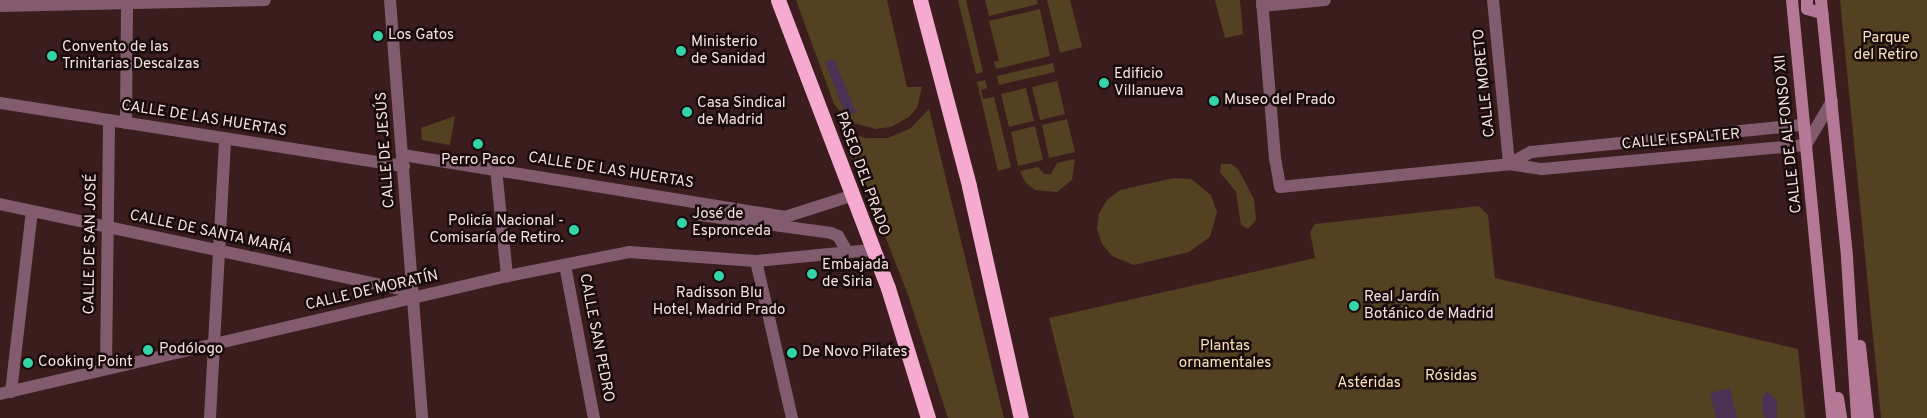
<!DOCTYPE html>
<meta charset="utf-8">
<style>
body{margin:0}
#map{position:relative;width:1927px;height:418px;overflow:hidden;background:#3b1d1e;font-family:Overpass,sans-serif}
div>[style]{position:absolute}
.green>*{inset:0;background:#544121}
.water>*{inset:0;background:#4b3153}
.street>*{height:12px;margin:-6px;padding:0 6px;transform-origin:6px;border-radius:6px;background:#825c6e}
.secondary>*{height:12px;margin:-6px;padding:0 6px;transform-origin:6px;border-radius:6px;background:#b57897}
.highway>*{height:15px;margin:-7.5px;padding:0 7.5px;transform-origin:7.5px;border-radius:7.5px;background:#f6aad0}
.dots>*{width:14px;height:14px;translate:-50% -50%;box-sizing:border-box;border:2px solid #190c0c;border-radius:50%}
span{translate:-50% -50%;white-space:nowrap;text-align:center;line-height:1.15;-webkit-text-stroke:5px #190c0c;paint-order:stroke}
.poi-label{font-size:15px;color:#f5e1e0}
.left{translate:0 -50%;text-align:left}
.right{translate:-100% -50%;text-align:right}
.park-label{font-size:15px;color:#f9e0b9}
.street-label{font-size:15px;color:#f5e1e0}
</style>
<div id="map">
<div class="green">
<div style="clip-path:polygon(796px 0,887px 0,907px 87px,922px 87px,917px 108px,909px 117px,891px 127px,875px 129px,854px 123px,841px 113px,834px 104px)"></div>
<div style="clip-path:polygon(958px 0,966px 0,983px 72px,976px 74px)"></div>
<div style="clip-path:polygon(985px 0,1037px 0,1038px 4px,989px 16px)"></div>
<div style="clip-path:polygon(1047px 0,1070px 0,1082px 47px,1060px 53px)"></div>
<div style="clip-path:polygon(1215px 0,1240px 0,1243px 34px,1225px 38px)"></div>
<div style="clip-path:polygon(1840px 0,1927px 0,1927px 418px,1881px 418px)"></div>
<div style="clip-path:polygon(1040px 9px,1050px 56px,996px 69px,994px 62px,999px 61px,989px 21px)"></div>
<div style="clip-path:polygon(1053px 63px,1055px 72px,999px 85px,997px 76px)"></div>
<div style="clip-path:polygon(985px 80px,987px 88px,981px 90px,983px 99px,994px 97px,1011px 167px,998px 171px,977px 82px)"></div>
<div style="clip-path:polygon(1057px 81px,1065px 114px,1040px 120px,1032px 87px)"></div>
<div style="clip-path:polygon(1026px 88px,1034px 121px,1009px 127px,1001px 94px)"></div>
<div style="clip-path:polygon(929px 109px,1004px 418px,948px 418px,908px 295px,844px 130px,865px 138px,888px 138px,911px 128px)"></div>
<div style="clip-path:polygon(455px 116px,450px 145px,422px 140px,421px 128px)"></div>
<div style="clip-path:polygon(1067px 119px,1075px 152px,1049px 158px,1042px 125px)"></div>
<div style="clip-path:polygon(1035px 126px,1043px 160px,1018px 166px,1011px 132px)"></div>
<div style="clip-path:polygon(1075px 159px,1072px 180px,1057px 192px,1035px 190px,1025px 182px,1020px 171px,1038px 167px,1044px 174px,1051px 174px,1057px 163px)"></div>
<div style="clip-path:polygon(1221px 164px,1231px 164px,1238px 169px,1254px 199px,1256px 220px,1248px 229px,1241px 225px,1236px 192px,1220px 172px)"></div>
<div style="clip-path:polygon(1174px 178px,1191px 179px,1211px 195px,1217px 212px,1210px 237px,1189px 252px,1134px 265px,1112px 256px,1102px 244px,1097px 229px,1099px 213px,1107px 200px,1120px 190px)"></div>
<div style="clip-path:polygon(1479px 206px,1488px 215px,1495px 278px,1798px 349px,1805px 418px,1074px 418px,1049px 318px,1315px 258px,1310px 232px,1315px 224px)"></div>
</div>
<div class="water">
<div style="clip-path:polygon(834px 59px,855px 109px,859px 111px,846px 116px,825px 62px)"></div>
<div style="clip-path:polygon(1730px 388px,1737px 418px,1716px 418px,1710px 393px)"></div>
<div style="clip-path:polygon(1767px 391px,1777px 400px,1777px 418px,1765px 418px,1762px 410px,1762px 398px)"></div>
</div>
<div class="street">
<div style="left:390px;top:0;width:419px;rotate:85.6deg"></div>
<div style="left:1262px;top:0;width:159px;rotate:85.3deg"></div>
<div style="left:1275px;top:158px;width:29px;rotate:80deg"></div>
<div style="left:1280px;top:187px;width:230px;rotate:-5.7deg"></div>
<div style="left:1509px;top:164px;width:33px;rotate:9deg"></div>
<div style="left:1542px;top:169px;width:265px;rotate:-5.2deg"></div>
<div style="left:1806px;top:145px;width:51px;rotate:-59.4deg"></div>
<div style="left:1493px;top:0;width:165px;rotate:84.4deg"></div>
<div style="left:0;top:6px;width:265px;rotate:-1.3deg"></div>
<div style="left:1262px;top:6px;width:63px;rotate:-5.4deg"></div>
<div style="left:0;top:103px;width:409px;rotate:8.9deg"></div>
<div style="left:126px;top:123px;width:119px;rotate:-89.5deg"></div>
<div style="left:403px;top:155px;width:387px;rotate:9.2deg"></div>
<div style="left:785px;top:217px;width:69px;rotate:-17.7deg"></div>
<div style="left:1509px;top:164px;width:25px;rotate:-29deg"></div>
<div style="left:1531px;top:152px;width:273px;rotate:-5.7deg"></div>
<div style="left:496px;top:169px;width:108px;rotate:84.1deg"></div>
<div style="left:0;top:204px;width:412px;rotate:12deg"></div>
<div style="left:403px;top:290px;width:12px;rotate:42deg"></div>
<div style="left:700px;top:215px;width:132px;rotate:7.8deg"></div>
<div style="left:831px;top:233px;width:8px;rotate:23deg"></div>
<div style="left:838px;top:236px;width:14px;rotate:60deg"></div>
<div style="left:756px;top:261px;width:161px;rotate:77.1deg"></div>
<div style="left:565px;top:265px;width:156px;rotate:79.3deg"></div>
<div style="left:106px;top:369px;width:249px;rotate:-89.3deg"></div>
<div style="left:11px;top:392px;width:182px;rotate:-83.4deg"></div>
<div style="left:0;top:394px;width:521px;rotate:-13.1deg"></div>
<div style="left:507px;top:276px;width:124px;rotate:-11.1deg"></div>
<div style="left:629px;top:252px;width:127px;rotate:4.1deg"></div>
<div style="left:756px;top:261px;width:115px;rotate:-5.5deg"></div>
<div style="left:210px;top:418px;width:279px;rotate:-86.9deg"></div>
</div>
<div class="secondary">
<div style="left:1792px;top:0;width:420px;rotate:84.5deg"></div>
<div style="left:1807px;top:0;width:9px;rotate:90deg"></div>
<div style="left:1807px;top:9px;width:16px;rotate:15deg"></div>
<div style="left:1821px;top:0;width:259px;rotate:84.2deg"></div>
<div style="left:1847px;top:258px;width:160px;rotate:86.4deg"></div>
<div style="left:1860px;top:346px;width:72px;rotate:83.7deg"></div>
<div style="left:1838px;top:398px;width:20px;rotate:81deg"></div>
</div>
<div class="highway">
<div style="left:778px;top:0;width:308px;rotate:69.1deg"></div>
<div style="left:888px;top:288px;width:136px;rotate:72.9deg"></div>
<div style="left:920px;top:0;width:192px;rotate:75.2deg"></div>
<div style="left:969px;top:186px;width:238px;rotate:77.4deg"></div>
</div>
<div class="dots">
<div style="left:378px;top:36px;background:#34d4a8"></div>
<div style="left:681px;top:51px;background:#34d4a8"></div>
<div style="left:52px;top:56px;background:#34d4a8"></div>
<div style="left:1104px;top:83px;background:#34d4a8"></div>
<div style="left:1214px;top:101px;background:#34d4a8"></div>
<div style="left:687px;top:112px;background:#34d4a8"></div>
<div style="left:478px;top:144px;background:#34d4a8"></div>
<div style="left:682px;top:223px;background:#34d4a8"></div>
<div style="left:574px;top:230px;background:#34d4a8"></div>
<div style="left:812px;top:274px;background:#34d4a8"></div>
<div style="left:719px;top:276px;background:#34d4a8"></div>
<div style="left:1354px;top:306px;background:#34d4a8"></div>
<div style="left:148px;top:350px;background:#34d4a8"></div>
<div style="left:792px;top:353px;background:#34d4a8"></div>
<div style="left:28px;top:363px;background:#34d4a8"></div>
</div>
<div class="poi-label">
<span class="left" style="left:388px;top:36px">Los Gatos</span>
<span class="left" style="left:691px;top:51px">Ministerio<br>de Sanidad</span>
<span class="left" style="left:62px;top:56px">Convento de las<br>Trinitarias Descalzas</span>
<span class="left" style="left:1114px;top:83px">Edificio<br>Villanueva</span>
<span class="left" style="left:1224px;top:101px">Museo del Prado</span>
<span class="left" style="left:697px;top:112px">Casa Sindical<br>de Madrid</span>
<span style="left:478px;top:161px">Perro Paco</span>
<span class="left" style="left:692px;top:223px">José de<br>Espronceda</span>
<span class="right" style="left:564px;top:230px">Policía Nacional -<br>Comisaría de Retiro.</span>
<span class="left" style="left:822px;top:274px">Embajada<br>de Siria</span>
<span style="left:719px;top:302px">Radisson Blu<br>Hotel, Madrid Prado</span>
<span class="left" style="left:1364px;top:306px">Real Jardín<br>Botánico de Madrid</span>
<span class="left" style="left:159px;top:350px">Podólogo</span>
<span class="left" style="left:802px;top:353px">De Novo Pilates</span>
<span class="left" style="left:38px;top:363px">Cooking Point</span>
</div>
<div class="park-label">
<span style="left:1886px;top:47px">Parque<br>del Retiro</span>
<span style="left:1225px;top:355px">Plantas<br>ornamentales</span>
<span style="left:1451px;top:377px">Rósidas</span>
<span style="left:1369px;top:384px">Astéridas</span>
</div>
<div class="street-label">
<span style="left:1485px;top:83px;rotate:-96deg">CALLE MORETO</span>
<span style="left:204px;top:119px;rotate:9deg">CALLE DE LAS HUERTAS</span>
<span style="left:1789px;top:134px;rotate:-96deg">CALLE DE ALFONSO XII</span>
<span style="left:1681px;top:140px;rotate:-5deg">CALLE ESPALTER</span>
<span style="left:386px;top:150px;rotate:-94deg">CALLE DE JESÚS</span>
<span style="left:611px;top:171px;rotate:9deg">CALLE DE LAS HUERTAS</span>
<span style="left:862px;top:174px;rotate:70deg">PASEO DEL PRADO</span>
<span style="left:211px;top:233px;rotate:12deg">CALLE DE SANTA MARÍA</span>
<span style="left:91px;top:244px;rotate:-89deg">CALLE DE SAN JOSÉ</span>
<span style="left:372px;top:291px;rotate:-13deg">CALLE DE MORATÍN</span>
<span style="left:596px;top:338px;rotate:79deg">CALLE SAN PEDRO</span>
</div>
</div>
